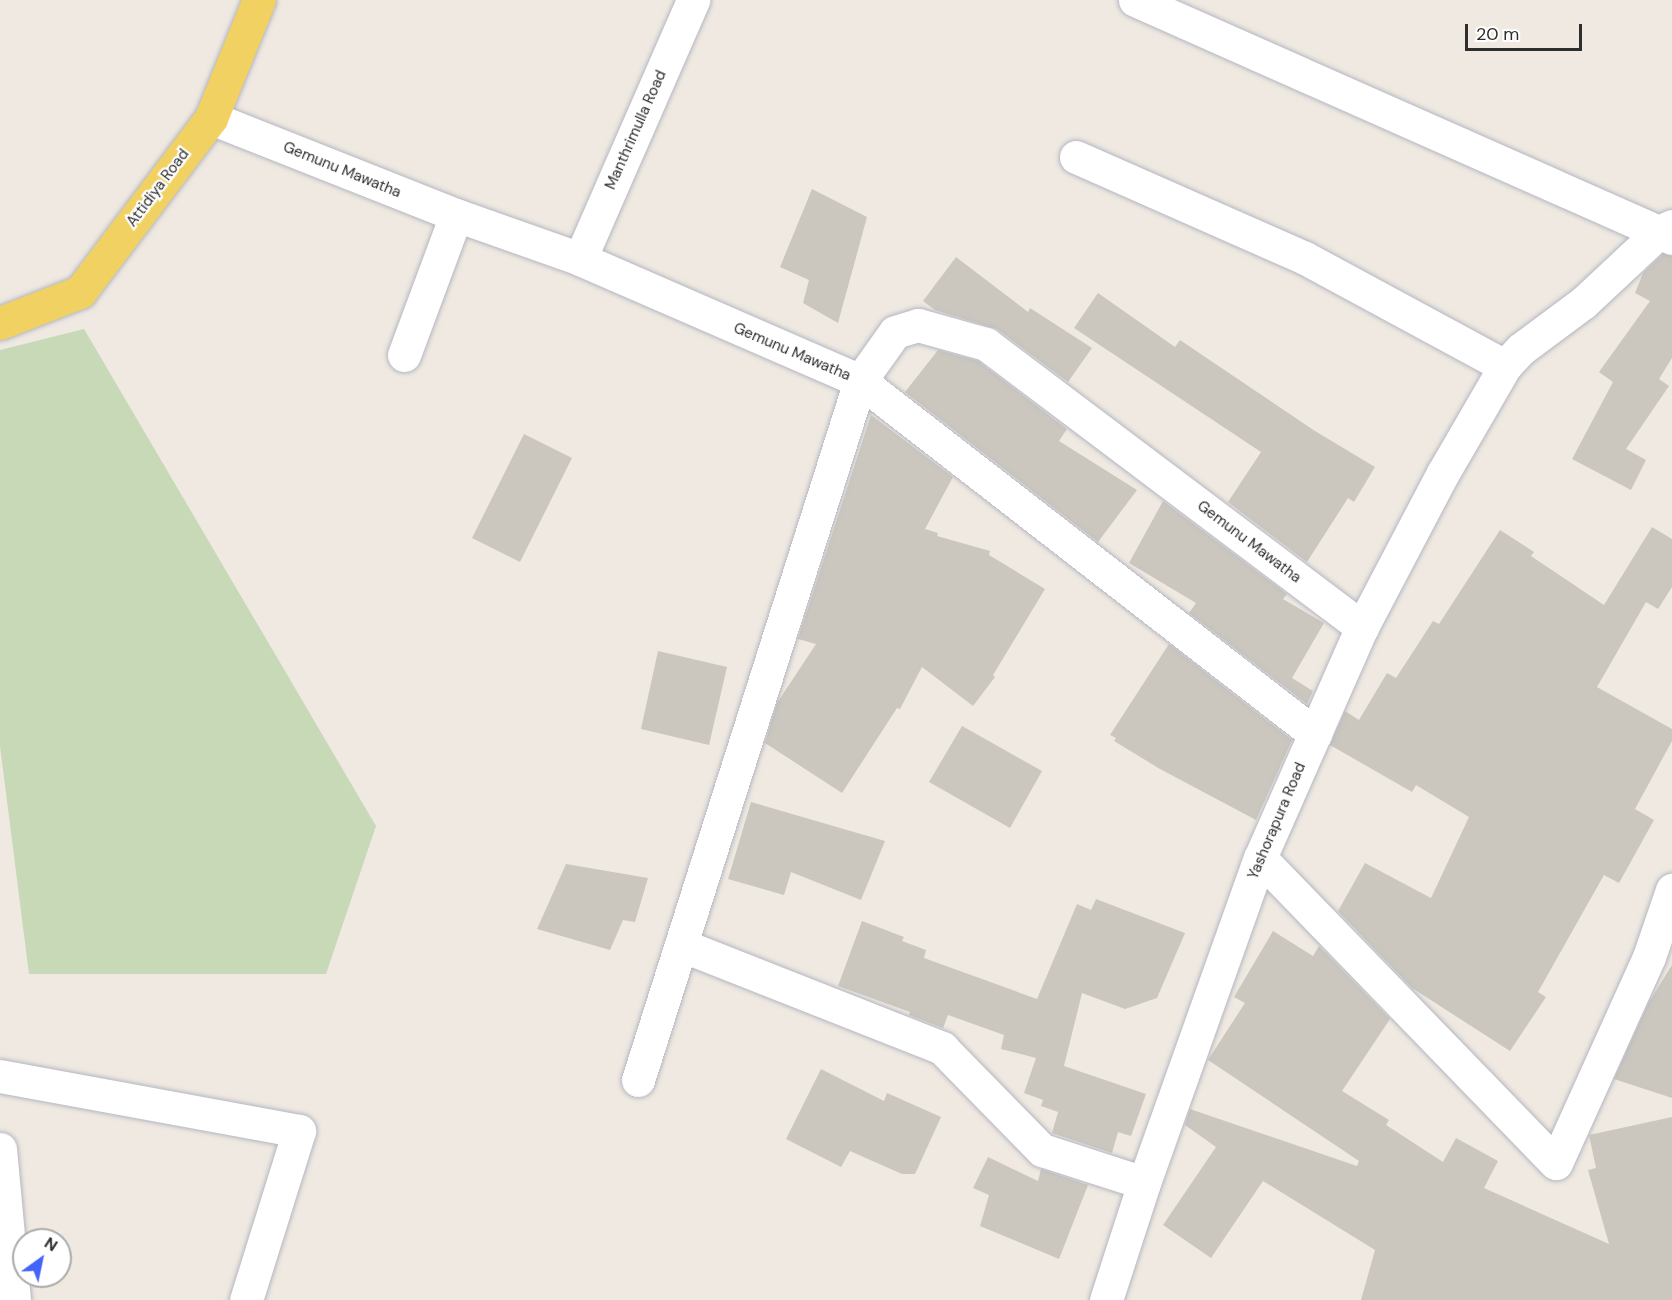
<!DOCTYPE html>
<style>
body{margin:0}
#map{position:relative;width:1672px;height:1300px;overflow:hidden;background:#efe9e1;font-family:"DM Sans",sans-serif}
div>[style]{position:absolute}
.cemetery>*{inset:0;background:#c8d9b8}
.building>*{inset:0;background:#cbc7bf}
.roads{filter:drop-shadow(0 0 2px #b4b7c1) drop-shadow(0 0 2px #b4b7c1)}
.street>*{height:33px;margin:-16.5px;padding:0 16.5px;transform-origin:16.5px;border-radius:16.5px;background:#fff}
.primary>*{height:33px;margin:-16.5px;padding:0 16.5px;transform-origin:16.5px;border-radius:16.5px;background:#f2d163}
span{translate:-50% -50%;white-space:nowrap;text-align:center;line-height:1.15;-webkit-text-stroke:4.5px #fff;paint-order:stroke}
.street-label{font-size:15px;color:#2e2e2e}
.north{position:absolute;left:12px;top:1228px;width:60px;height:60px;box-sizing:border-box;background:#fff;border:2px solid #ababab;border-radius:50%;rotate:33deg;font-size:16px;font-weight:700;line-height:24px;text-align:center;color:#2e2e2e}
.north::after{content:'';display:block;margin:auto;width:21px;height:27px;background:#4264fb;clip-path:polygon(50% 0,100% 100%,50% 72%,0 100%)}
.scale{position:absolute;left:1465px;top:24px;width:117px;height:27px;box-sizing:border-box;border:3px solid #2e2e2e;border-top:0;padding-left:8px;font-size:18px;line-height:21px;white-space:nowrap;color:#2e2e2e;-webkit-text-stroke:4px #fff;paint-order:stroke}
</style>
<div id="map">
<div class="cemetery">
<div style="clip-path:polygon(84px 329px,376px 826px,326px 974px,29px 974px,0 746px,0 350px)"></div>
</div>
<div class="building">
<div style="clip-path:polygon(812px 189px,867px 217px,838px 323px,803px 303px,809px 280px,780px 267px)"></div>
<div style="clip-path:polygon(1663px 254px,1672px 256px,1672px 358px,1659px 379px,1669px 386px,1626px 449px,1646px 460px,1631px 490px,1572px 459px,1613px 382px,1599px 372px,1650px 301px,1635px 293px,1643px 273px)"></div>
<div style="clip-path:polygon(956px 257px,1028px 312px,1030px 308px,1092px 348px,1068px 382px,997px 329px,935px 310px,923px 301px)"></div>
<div style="clip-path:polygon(1098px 293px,1175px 347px,1180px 340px,1315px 431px,1375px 467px,1354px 502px,1348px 498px,1307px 562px,1228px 502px,1261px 452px,1074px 328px)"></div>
<div style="clip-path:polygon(938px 350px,978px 361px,1067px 429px,1059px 441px,1137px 490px,1098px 542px,905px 392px)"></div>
<div style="clip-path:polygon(871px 415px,953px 477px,925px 529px,938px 533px,937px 536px,990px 551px,989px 555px,1045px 589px,993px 675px,995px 677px,973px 706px,922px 667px,900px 709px,897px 708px,842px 793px,765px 743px,777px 703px,816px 644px,798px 639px)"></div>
<div style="clip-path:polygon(524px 434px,572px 458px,520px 562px,472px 538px)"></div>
<div style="clip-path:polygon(1163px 501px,1287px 594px,1283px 599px,1324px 623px,1292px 678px,1313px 691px,1307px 704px,1189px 613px,1196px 603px,1129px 563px)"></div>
<div style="clip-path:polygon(1652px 527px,1672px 539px,1672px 587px,1658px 609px,1646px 602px,1597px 687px,1672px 729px,1672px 741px,1635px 809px,1654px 820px,1619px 883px,1604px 875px,1538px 992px,1546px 997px,1510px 1051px,1412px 988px,1338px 911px,1365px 863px,1431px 898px,1469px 817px,1416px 785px,1412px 792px,1330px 745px,1345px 711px,1359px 720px,1387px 673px,1396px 678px,1433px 621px,1439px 624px,1500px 530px,1534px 552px,1531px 556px,1604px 605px)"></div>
<div style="clip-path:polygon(1169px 644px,1292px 740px,1256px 820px,1160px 769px,1114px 741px,1116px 738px,1110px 735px)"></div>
<div style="clip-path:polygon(658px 651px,727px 667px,709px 745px,641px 729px)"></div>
<div style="clip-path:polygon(962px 726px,1042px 771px,1010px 828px,929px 782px)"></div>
<div style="clip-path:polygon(751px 802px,885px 841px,861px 900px,791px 872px,784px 895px,728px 879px)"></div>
<div style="clip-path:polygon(566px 864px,648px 878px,635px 922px,623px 920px,610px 950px,537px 929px)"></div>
<div style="clip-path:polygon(1096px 899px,1185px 933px,1157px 998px,1125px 1009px,1082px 993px,1064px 1066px,1146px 1094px,1131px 1136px,1118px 1132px,1112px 1153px,1052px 1133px,1058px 1112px,1041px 1106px,1043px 1100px,1024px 1093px,1036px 1058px,1001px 1049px,1004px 1035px,948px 1015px,943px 1028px,909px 1015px,910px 1012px,838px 986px,862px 921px,904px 937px,902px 941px,926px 950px,924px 958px,1037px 999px,1077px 904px,1091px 910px)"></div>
<div style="clip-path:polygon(1273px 931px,1313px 956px,1319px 946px,1390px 1019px,1342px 1091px,1389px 1120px,1386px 1125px,1443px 1162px,1456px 1138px,1498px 1161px,1484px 1188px,1609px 1244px,1588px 1170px,1596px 1168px,1589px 1135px,1672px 1117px,1672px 1300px,1361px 1300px,1375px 1250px,1263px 1181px,1211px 1258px,1163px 1225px,1216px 1147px,1185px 1125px,1190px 1109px,1357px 1166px,1359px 1161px,1208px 1060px,1245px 1003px,1234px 997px)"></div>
<div style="clip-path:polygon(1672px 965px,1672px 1098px,1614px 1079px,1649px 1002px)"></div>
<div style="clip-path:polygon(821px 1069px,884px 1101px,887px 1093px,941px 1117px,915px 1174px,902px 1174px,850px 1151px,841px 1167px,786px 1139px)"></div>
<div style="clip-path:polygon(988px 1157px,1038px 1181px,1041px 1169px,1088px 1185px,1059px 1259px,980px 1226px,989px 1195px,973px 1188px)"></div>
</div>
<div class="roads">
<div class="street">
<div style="left:1135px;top:0;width:587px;rotate:23.9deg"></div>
<div style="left:211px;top:118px;width:264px;rotate:21.6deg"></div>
<div style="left:456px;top:215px;width:132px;rotate:19.5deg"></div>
<div style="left:580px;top:259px;width:305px;rotate:23.5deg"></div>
<div style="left:860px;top:381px;width:60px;rotate:-54.5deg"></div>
<div style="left:895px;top:332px;width:24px;rotate:-17deg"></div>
<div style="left:918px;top:325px;width:71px;rotate:15.6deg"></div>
<div style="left:986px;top:344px;width:471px;rotate:37deg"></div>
<div style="left:1076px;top:157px;width:250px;rotate:23.8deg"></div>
<div style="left:1305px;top:258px;width:227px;rotate:28.4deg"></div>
<div style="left:1505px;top:366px;width:23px;rotate:-47deg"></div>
<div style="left:1521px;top:349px;width:77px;rotate:-36.6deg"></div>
<div style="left:1583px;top:303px;width:104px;rotate:-43.1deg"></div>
<div style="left:1659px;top:232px;width:14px;rotate:-25deg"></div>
<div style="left:580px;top:259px;width:283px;rotate:-66.4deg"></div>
<div style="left:404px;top:355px;width:149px;rotate:-69.6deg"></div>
<div style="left:1260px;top:858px;width:425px;rotate:45.9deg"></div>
<div style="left:1556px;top:1163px;width:226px;rotate:-65.7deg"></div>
<div style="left:1649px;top:957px;width:71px;rotate:-71.1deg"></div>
<div style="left:681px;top:945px;width:281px;rotate:21.5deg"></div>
<div style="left:942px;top:1048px;width:143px;rotate:45.6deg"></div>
<div style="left:1042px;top:1150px;width:107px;rotate:17.9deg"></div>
<div style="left:0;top:1076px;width:304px;rotate:10.4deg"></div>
<div style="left:299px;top:1131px;width:177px;rotate:107.4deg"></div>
<div style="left:638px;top:1080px;width:733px;rotate:-72.38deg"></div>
<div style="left:860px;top:381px;width:576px;rotate:37.81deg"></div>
<div style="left:0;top:1149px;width:152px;rotate:84.7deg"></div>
<div style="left:1106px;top:1300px;width:123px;rotate:-72deg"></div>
<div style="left:1144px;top:1183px;width:345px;rotate:-70.4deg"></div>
<div style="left:1260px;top:858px;width:253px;rotate:-66.2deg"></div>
<div style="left:1362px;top:627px;width:174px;rotate:-62.3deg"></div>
<div style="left:1443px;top:473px;width:124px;rotate:-59.9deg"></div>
</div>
<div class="primary">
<div style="left:0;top:323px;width:86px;rotate:-21.2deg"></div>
<div style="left:80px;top:292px;width:218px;rotate:-53deg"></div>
<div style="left:211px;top:118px;width:127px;rotate:-67.9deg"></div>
</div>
</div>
<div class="street-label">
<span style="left:636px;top:130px;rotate:-66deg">Manthrimulla Road</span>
<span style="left:342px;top:170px;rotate:22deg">Gemunu Mawatha</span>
<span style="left:158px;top:188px;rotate:-53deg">Attidiya Road</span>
<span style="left:792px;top:352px;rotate:23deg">Gemunu Mawatha</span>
<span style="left:1249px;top:542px;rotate:37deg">Gemunu Mawatha</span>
<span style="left:1277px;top:821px;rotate:-67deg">Yashorapura Road</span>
</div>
<div class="north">N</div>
<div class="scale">20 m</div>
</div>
